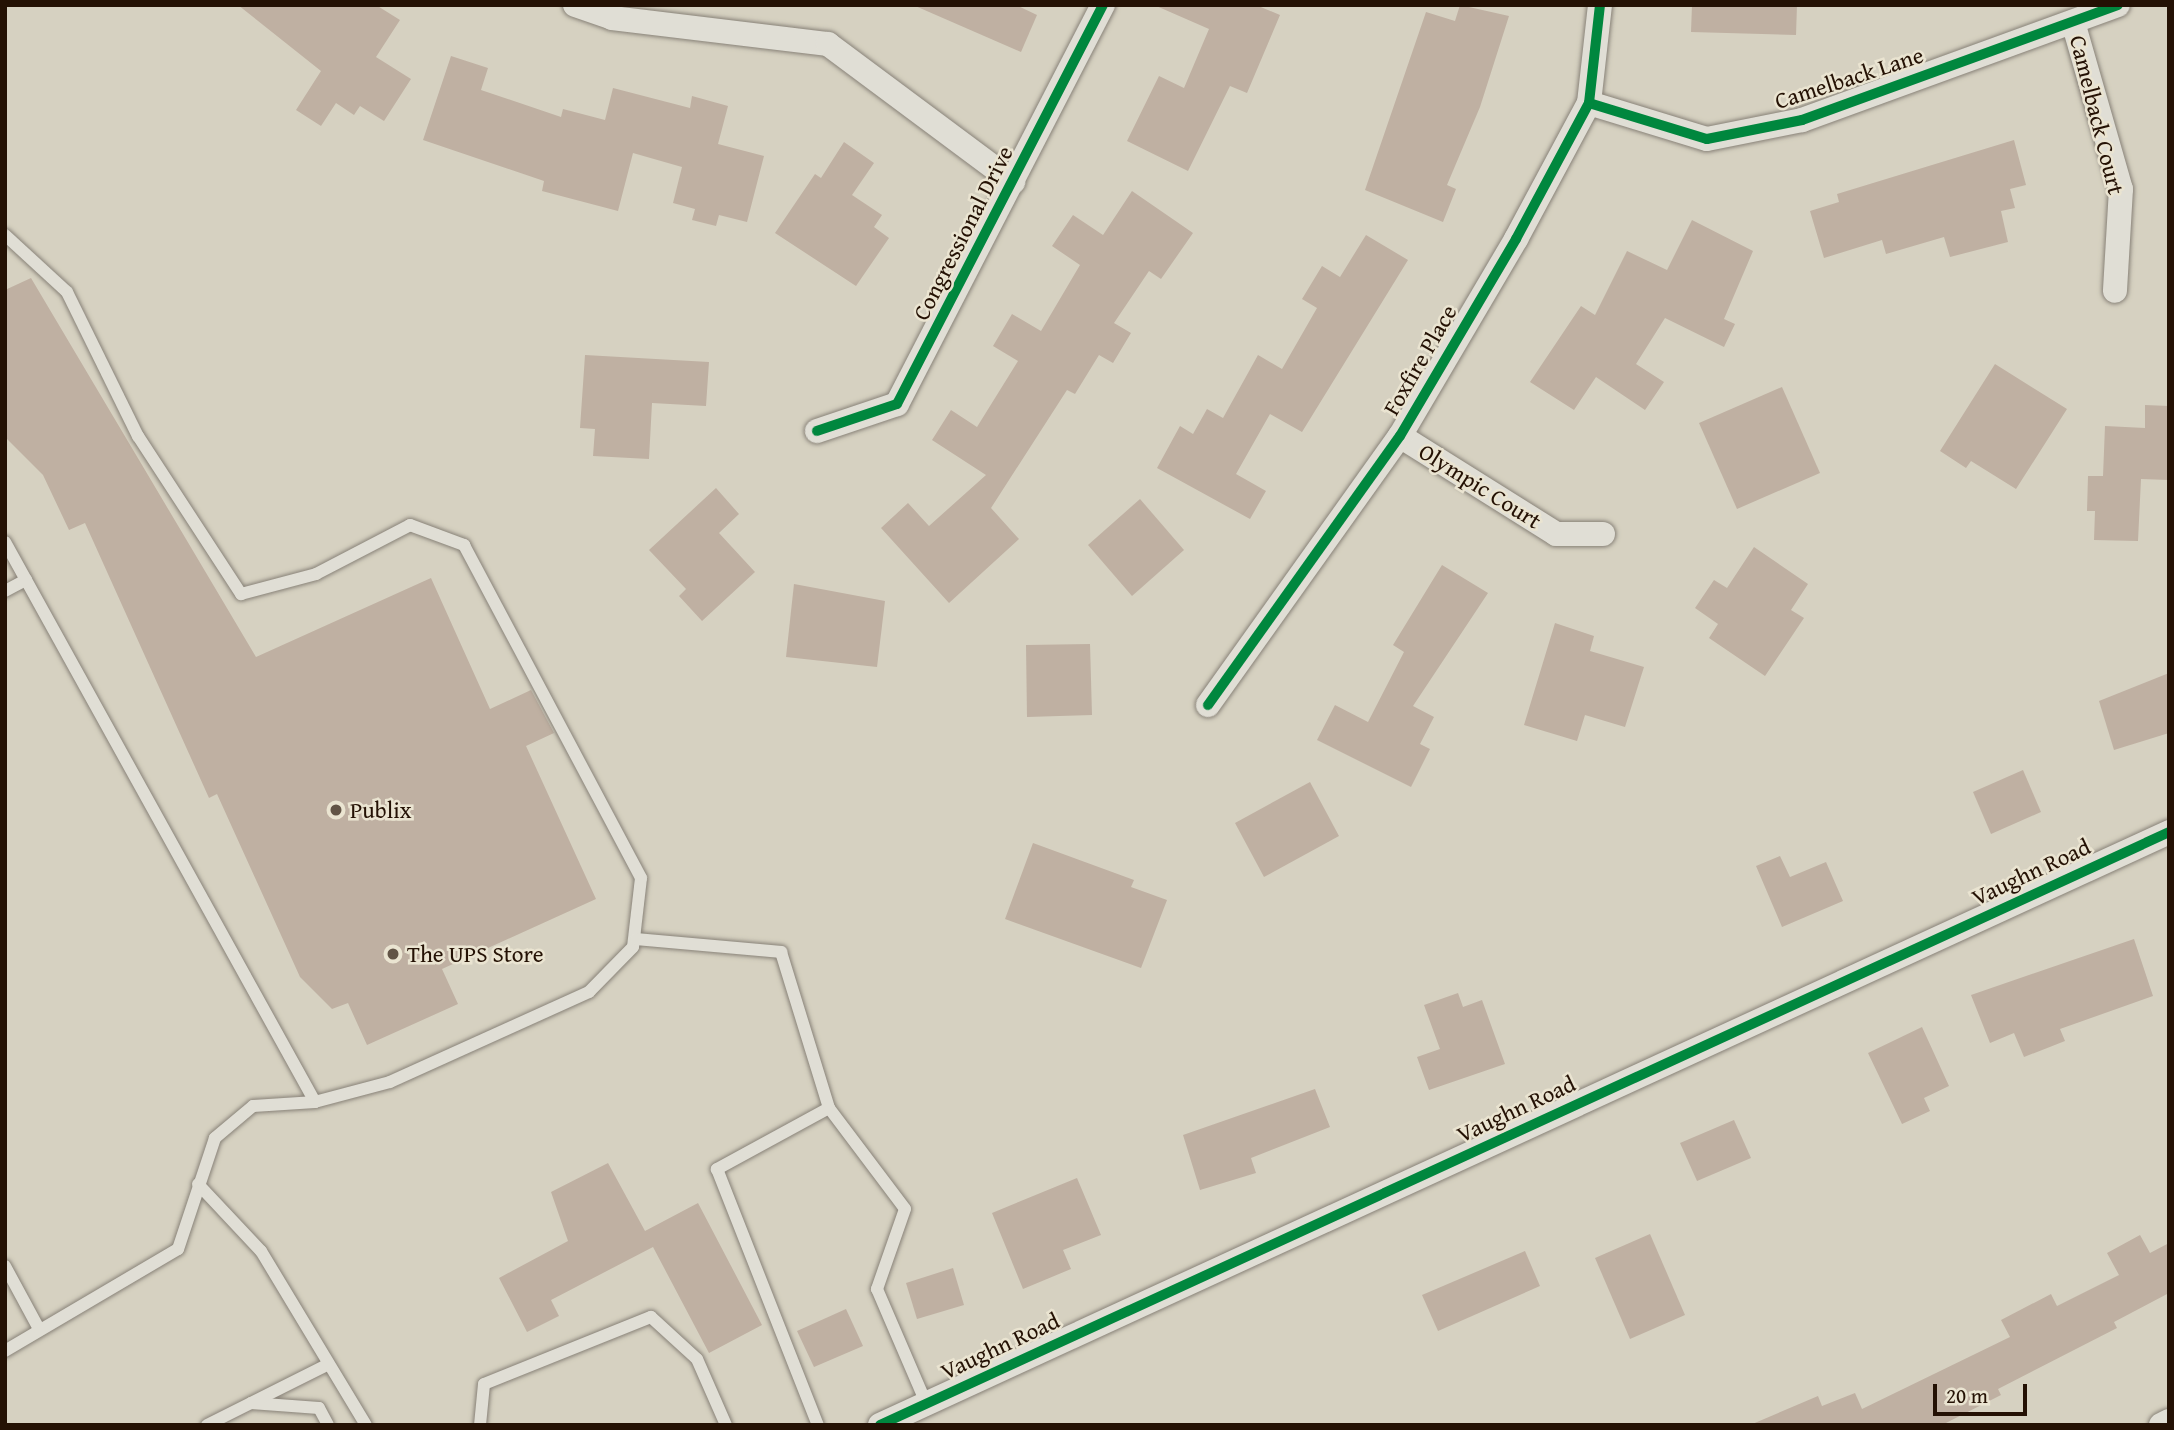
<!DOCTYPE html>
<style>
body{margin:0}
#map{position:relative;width:2174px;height:1430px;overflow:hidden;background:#d6d1c1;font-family:"Gentium Book Plus",serif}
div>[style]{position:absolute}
.building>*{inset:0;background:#bfb0a2}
.roads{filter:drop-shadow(0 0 2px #888278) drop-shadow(0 0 2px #888278)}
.lane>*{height:12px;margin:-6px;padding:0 6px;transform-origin:6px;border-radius:6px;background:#e0ded5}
.street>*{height:24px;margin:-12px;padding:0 12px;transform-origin:12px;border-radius:12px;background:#e0ded5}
.cycleway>*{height:10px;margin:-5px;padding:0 5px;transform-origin:5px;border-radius:5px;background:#00873e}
.dots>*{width:19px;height:19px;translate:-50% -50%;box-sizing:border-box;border:4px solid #eae4d1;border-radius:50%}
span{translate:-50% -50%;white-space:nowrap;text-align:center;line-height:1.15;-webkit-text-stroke:5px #eae4d1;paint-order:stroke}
.street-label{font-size:23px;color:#241104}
.poi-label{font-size:23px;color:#241104}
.left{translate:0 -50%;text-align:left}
.frame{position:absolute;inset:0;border:7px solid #241104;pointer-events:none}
.scale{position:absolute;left:1933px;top:1384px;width:94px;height:32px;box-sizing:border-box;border:4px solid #241104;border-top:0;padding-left:9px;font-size:21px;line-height:24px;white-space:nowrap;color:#241104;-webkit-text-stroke:5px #eae4d1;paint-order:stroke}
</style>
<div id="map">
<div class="building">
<div style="clip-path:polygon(238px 5px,376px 5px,400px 20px,376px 57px,411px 79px,384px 121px,360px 106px,354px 115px,336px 103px,321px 126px,296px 110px,321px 71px)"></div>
<div style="clip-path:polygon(913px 5px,1016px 5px,1037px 15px,1021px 52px)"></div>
<div style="clip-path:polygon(1154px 5px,1256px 5px,1280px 15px,1247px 93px,1230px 86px,1188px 171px,1127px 141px,1159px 76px,1184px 88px,1209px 29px)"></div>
<div style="clip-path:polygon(1460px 5px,1509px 16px,1480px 107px,1447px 185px,1456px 189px,1443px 222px,1365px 190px,1426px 12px,1455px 21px)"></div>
<div style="clip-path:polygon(1692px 5px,1797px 5px,1796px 35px,1691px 32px)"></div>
<div style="clip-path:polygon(451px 56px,488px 68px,481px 90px,561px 117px,563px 109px,605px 120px,613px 88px,690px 108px,692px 96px,728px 106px,718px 144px,764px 156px,747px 222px,719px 215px,716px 226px,692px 220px,695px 209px,673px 203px,682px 167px,633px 153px,618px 211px,542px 191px,544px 181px,423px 140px)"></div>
<div style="clip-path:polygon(2014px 140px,2026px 185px,2010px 189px,2015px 208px,2001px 211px,2008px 242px,1950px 257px,1944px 237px,1886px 254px,1882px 240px,1824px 258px,1810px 211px,1839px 202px,1837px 194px)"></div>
<div style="clip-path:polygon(844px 142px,874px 163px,852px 195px,882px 215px,874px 227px,889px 238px,856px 286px,775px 233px,815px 174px,821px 178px)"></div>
<div style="clip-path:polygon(1132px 191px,1193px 233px,1161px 279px,1149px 271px,1114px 323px,1131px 333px,1113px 363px,1099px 355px,1075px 394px,1067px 390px,991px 508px,1019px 539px,949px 603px,881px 528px,908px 503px,929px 526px,986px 475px,932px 440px,951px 410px,977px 427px,1018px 361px,993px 346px,1012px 314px,1041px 331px,1080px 265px,1052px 246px,1073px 215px,1103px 235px)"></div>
<div style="clip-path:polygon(1692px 220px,1753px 251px,1724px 319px,1735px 324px,1724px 347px,1665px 318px,1636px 364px,1664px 382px,1645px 410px,1596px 377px,1574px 410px,1530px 382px,1581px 306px,1595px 315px,1627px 251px,1667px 270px)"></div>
<div style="clip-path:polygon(1366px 235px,1408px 260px,1302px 432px,1270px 414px,1236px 474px,1266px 491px,1250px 519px,1157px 468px,1180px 426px,1193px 434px,1207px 409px,1223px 418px,1258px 355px,1282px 369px,1317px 308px,1302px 299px,1322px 266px,1340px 277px)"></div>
<div style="clip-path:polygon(31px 278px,256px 657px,431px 578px,490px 709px,531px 690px,554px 733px,526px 746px,596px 899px,442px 969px,458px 1004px,367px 1045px,348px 1003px,332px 1009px,300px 977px,217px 794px,209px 798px,85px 523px,69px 530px,43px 475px,5px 437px,5px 290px)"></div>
<div style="clip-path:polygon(585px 355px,709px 362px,706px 406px,652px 403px,649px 459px,593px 456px,595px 429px,580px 428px)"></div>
<div style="clip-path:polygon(1995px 364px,2067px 409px,2016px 489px,1971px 461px,1966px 468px,1940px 451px)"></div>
<div style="clip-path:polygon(1782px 387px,1820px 473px,1737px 509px,1699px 423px)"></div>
<div style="clip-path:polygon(2145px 405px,2169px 406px,2169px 480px,2141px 479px,2138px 541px,2094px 540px,2095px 511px,2087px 511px,2088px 476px,2103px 476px,2105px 426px,2145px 428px)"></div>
<div style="clip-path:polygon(716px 488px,739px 514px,719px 533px,755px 572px,702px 621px,679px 596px,686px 589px,649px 550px)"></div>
<div style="clip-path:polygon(1140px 499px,1184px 550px,1132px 596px,1088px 545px)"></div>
<div style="clip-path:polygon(1754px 547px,1808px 584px,1791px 610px,1804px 618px,1765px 676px,1709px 638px,1718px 624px,1695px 608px,1714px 580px,1727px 588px)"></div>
<div style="clip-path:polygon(1442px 565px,1488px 593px,1413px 706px,1434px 717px,1420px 744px,1430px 749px,1411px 787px,1317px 740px,1335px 705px,1368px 722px,1404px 652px,1393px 645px)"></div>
<div style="clip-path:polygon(794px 584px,885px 601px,877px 667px,786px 657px)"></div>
<div style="clip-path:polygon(1555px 623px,1594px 636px,1590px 651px,1644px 667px,1625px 727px,1585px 715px,1577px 741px,1524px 725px)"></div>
<div style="clip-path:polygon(1090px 644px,1092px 715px,1027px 717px,1026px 645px)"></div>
<div style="clip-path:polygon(2169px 673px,2169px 733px,2114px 750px,2099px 701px)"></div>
<div style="clip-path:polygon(2023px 770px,2041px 812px,1991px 834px,1973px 792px)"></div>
<div style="clip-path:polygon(1310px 782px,1339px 836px,1264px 877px,1235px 823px)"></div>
<div style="clip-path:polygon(1033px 843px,1134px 880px,1131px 887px,1167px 900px,1141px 968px,1005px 919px)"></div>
<div style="clip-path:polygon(1780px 856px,1790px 877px,1826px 862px,1843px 901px,1782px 927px,1756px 866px)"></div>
<div style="clip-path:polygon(2134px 939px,2153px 996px,2060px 1029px,2065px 1041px,2024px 1057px,2014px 1033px,1990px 1043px,1971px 995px)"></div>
<div style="clip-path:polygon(1458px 993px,1463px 1007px,1482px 1000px,1505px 1064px,1429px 1090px,1417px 1057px,1440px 1049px,1424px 1005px)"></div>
<div style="clip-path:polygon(1922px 1027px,1949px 1086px,1924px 1098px,1930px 1111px,1902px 1124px,1868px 1053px)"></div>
<div style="clip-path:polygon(1315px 1089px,1330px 1127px,1251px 1158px,1256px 1173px,1200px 1190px,1183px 1135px)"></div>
<div style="clip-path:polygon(1734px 1120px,1751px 1158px,1697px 1181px,1680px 1143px)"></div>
<div style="clip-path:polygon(608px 1163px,645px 1231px,698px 1203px,762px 1325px,709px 1353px,653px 1247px,551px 1300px,559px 1316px,527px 1332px,499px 1278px,568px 1241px,551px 1192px)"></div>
<div style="clip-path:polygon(1077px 1178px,1101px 1235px,1063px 1250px,1071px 1269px,1023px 1289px,992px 1213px)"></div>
<div style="clip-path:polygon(1650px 1234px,1685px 1315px,1630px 1339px,1595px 1258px)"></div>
<div style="clip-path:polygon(2140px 1235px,2150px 1253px,2169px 1243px,2169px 1293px,2114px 1322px,2117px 1328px,1998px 1389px,2001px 1395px,1942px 1425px,1750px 1425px,1818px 1396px,1822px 1406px,1855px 1393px,1862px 1409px,2010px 1337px,2001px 1320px,2051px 1294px,2057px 1306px,2119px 1275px,2107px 1253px)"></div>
<div style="clip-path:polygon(1525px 1251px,1540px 1286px,1438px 1331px,1422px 1295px)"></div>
<div style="clip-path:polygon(953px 1268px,964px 1305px,917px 1319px,906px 1283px)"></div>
<div style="clip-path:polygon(846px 1309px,863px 1346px,814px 1367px,797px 1331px)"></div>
</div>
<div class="roads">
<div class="lane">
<div style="left:5px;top:235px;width:84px;rotate:42.6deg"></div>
<div style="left:67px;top:292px;width:161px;rotate:63.8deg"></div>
<div style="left:138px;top:436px;width:189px;rotate:56.9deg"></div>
<div style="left:241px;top:594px;width:78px;rotate:-14.9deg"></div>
<div style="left:316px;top:574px;width:106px;rotate:-27.5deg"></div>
<div style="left:410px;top:525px;width:58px;rotate:20.3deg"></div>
<div style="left:464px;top:545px;width:377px;rotate:62deg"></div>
<div style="left:641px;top:878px;width:69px;rotate:96.6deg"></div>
<div style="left:633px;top:947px;width:63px;rotate:134.4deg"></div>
<div style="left:589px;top:992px;width:218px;rotate:155.7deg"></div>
<div style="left:390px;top:1082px;width:78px;rotate:165.1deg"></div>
<div style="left:315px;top:1102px;width:62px;rotate:176.3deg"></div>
<div style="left:253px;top:1106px;width:50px;rotate:139.9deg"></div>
<div style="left:215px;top:1138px;width:117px;rotate:108.4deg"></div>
<div style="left:178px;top:1249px;width:201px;rotate:149.5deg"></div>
<div style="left:5px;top:542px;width:640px;rotate:61.03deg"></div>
<div style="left:5px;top:591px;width:24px;rotate:-28deg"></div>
<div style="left:636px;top:939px;width:146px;rotate:5.1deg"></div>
<div style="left:781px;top:952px;width:163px;rotate:72.9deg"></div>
<div style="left:829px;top:1108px;width:128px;rotate:151.4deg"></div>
<div style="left:717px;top:1169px;width:275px;rotate:68.5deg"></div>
<div style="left:829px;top:1108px;width:126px;rotate:53deg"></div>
<div style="left:905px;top:1209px;width:85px;rotate:109.3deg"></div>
<div style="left:877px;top:1289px;width:124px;rotate:66.7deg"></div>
<div style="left:198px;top:1184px;width:92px;rotate:46.8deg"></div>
<div style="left:261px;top:1251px;width:203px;rotate:58.9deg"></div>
<div style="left:5px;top:1266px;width:72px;rotate:61.6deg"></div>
<div style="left:251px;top:1403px;width:68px;rotate:4.2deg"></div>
<div style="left:319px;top:1408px;width:19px;rotate:62deg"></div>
<div style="left:207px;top:1425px;width:136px;rotate:-26.6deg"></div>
<div style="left:480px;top:1425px;width:41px;rotate:-84.4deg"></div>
<div style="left:484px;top:1384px;width:180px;rotate:-21.9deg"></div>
<div style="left:651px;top:1317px;width:62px;rotate:42.4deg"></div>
<div style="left:697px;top:1359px;width:72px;rotate:66.3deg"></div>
</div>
<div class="street">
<div style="left:575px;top:5px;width:39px;rotate:19deg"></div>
<div style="left:612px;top:18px;width:218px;rotate:6.9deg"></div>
<div style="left:828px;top:44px;width:231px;rotate:36.7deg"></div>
<div style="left:2073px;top:22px;width:174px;rotate:74deg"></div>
<div style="left:2121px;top:189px;width:102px;rotate:93.4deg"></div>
<div style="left:1589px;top:103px;width:123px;rotate:17deg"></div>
<div style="left:1707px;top:139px;width:97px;rotate:-11.3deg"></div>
<div style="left:1802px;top:120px;width:336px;rotate:-20deg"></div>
<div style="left:817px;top:431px;width:84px;rotate:-18.6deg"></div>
<div style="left:897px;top:404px;width:449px;rotate:-62.7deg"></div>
<div style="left:1400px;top:436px;width:184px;rotate:32.1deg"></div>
<div style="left:1556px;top:534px;width:47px"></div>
<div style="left:1208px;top:705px;width:330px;rotate:-54.5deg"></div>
<div style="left:1400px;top:436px;width:229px;rotate:-59.5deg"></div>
<div style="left:1516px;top:239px;width:154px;rotate:-61.8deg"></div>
<div style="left:1589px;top:103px;width:99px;rotate:-83.6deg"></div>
<div style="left:880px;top:1425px;width:1419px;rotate:-24.7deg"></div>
<div style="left:2161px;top:1425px;width:9px;rotate:-27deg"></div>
</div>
</div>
<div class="cycleway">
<div style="left:1589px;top:103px;width:123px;rotate:17deg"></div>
<div style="left:1707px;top:139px;width:97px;rotate:-11.3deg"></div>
<div style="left:1802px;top:120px;width:336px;rotate:-20deg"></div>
<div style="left:817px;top:431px;width:84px;rotate:-18.6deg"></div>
<div style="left:897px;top:404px;width:449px;rotate:-62.7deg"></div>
<div style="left:1208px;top:705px;width:330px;rotate:-54.5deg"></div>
<div style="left:1400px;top:436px;width:229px;rotate:-59.5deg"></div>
<div style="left:1516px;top:239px;width:154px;rotate:-61.8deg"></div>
<div style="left:1589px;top:103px;width:99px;rotate:-83.6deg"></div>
<div style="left:880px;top:1425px;width:1419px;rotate:-24.7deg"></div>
</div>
<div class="dots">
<div style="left:336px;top:810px;background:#625446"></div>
<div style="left:393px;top:954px;background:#625446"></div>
</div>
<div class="street-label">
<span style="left:1849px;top:78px;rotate:-18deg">Camelback Lane</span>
<span style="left:2097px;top:115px;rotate:76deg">Camelback Court</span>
<span style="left:963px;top:233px;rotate:-63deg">Congressional Drive</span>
<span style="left:1420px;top:360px;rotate:-60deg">Foxfire Place</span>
<span style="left:1480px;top:486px;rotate:32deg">Olympic Court</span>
<span style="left:2031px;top:872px;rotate:-25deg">Vaughn Road</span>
<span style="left:1516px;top:1109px;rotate:-25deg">Vaughn Road</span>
<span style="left:1000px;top:1346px;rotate:-25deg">Vaughn Road</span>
</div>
<div class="poi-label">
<span class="left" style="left:350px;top:810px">Publix</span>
<span class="left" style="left:407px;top:954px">The UPS Store</span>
</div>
<div class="frame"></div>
<div class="scale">20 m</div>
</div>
